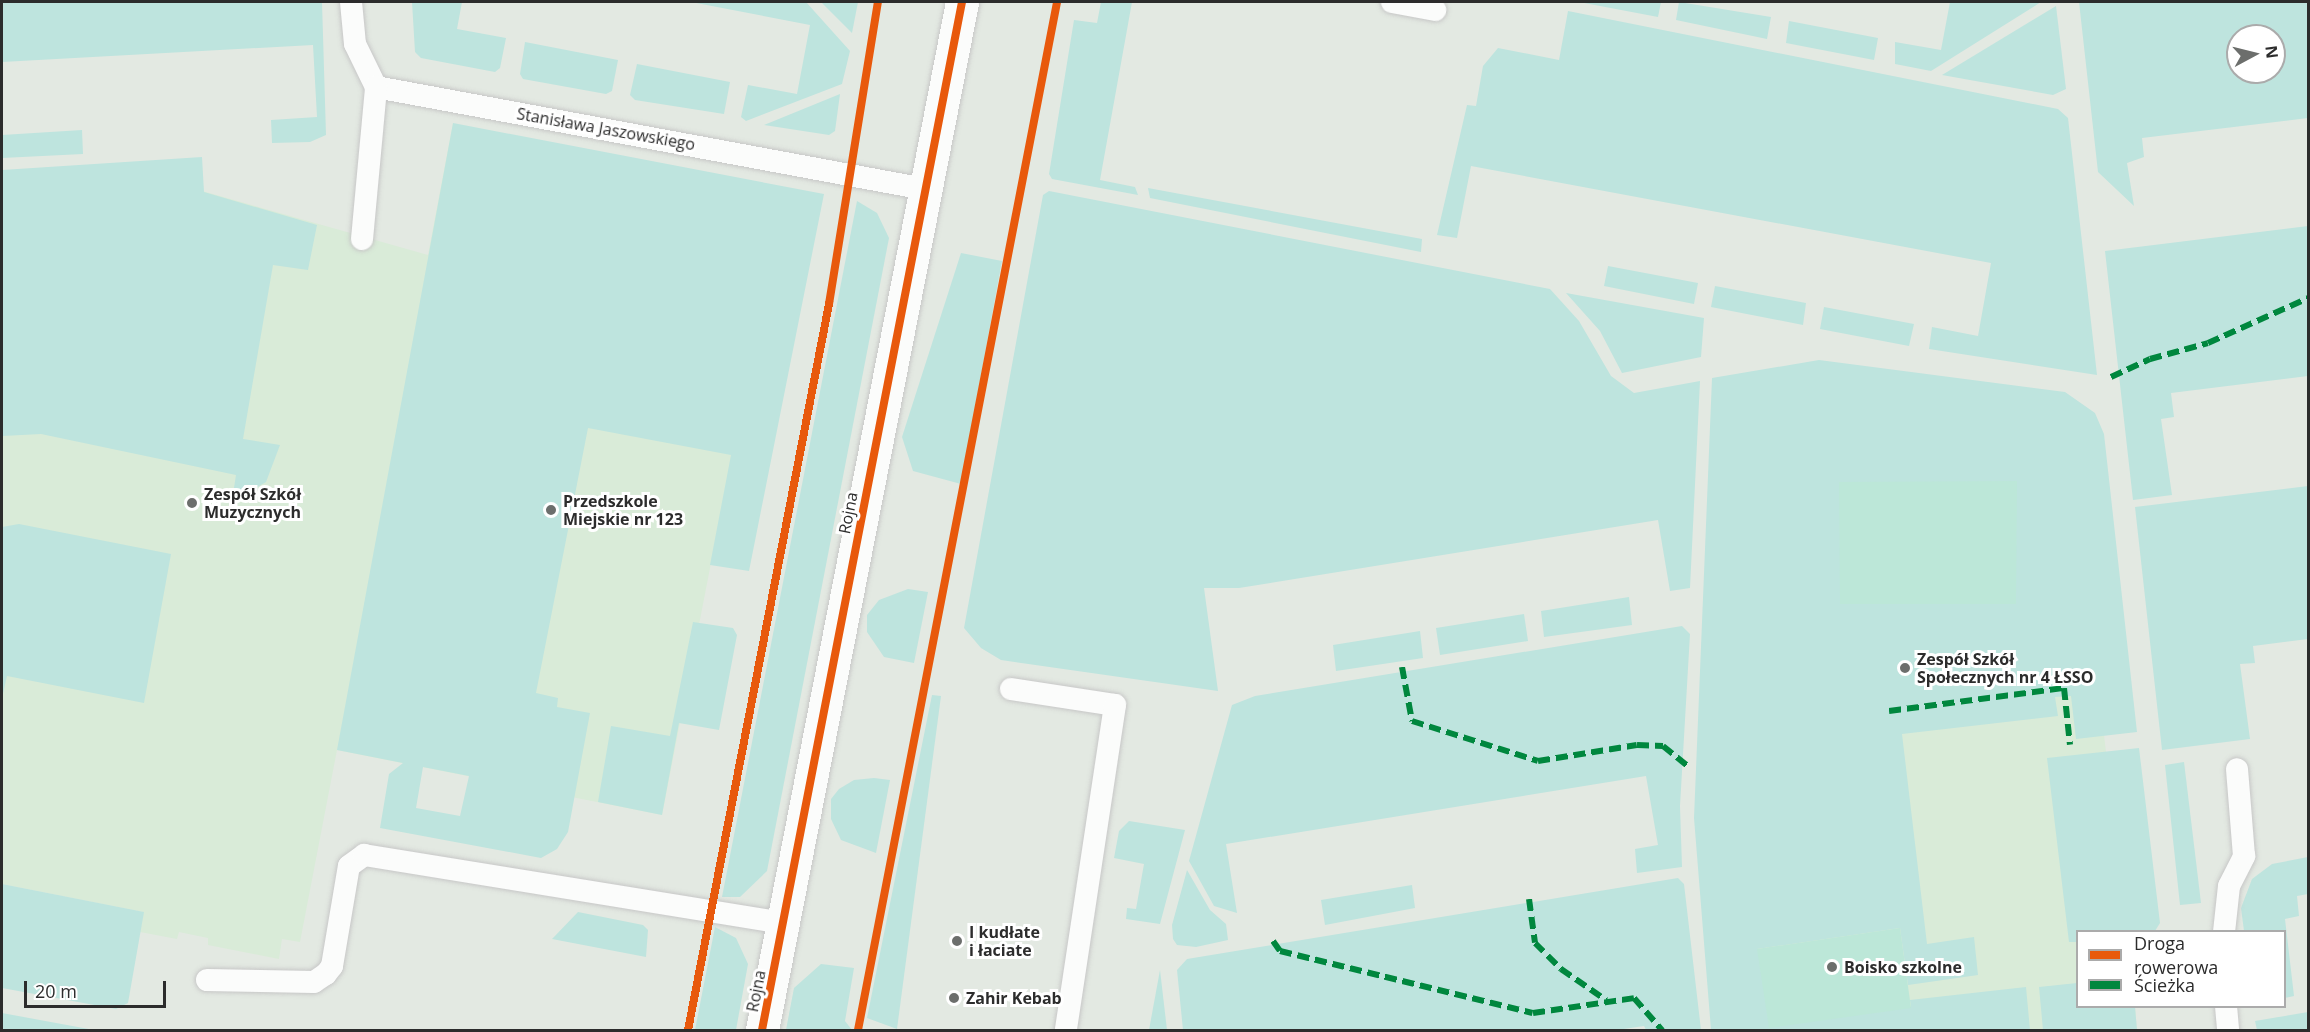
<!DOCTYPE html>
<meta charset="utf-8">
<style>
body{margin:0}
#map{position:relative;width:2310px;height:1032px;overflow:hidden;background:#e3e9e2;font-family:"Open Sans",sans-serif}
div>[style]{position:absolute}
.education>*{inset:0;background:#d9ebd8}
.green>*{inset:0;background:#bee4de}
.pitch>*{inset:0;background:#bce7d8}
.roads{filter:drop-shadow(0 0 2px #c7c7c7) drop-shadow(0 0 2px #c7c7c7)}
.lane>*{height:22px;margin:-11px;padding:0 11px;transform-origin:11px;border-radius:11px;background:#fbfcfb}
.secondary>*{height:33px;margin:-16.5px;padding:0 16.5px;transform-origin:16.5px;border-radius:16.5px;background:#fbfcfb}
.quiet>*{height:6px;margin-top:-3px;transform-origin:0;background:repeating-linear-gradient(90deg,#00873e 0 12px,transparent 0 18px)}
.cycleway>*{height:8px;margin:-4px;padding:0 4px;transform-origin:4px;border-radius:4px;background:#e8590c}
.dots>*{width:16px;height:16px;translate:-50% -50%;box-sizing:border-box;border:3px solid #fff;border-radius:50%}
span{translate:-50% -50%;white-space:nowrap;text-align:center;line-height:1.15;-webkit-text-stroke:6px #fff;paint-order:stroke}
.street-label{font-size:16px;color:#2c2c2c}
.poi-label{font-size:16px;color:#2c2c2c;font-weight:700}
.left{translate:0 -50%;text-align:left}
.frame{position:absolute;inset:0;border:3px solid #2c2c2c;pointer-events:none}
.legend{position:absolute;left:2076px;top:930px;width:210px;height:78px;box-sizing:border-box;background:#fff;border:2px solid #ababab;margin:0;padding:8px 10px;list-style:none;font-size:18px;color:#2c2c2c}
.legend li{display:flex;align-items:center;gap:12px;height:30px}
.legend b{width:30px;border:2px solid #ababab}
.north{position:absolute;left:2226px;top:24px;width:60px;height:60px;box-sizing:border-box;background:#fff;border:2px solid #ababab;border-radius:50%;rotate:83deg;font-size:16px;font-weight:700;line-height:24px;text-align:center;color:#2c2c2c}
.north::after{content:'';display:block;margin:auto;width:21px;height:27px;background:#6c6e6c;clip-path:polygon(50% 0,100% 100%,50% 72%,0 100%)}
.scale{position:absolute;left:24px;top:981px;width:142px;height:27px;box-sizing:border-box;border:3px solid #2c2c2c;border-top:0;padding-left:8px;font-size:18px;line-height:21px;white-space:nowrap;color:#2c2c2c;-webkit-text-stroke:4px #fff;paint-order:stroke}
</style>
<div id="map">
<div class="education">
<div style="clip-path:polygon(453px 123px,732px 455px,662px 815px,337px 750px,300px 942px,282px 939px,279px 959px,208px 945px,208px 938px,179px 932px,177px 939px,140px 932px,143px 912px,2px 884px,2px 192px,153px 177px,428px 255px)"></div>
<div style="clip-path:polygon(1811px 399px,2070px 445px,2127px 931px,2078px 932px,2078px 1006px,2135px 1007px,2137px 1030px,1734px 1030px)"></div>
</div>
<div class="green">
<div style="clip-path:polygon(2px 2px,322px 2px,326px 135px,310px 142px,272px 143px,271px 120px,317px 117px,313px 45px,2px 62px)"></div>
<div style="clip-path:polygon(412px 2px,462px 2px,457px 29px,506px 38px,500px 68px,495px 72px,421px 58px,415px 52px)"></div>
<div style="clip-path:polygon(691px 2px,806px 2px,850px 51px,842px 84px,746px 121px,741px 117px,748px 85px,797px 94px,810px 25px)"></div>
<div style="clip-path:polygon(821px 2px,858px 2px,852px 33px)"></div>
<div style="clip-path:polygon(1101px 2px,1132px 2px,1100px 180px,1135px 187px,1138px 195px,1052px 179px,1049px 174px,1074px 20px,1097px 23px)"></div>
<div style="clip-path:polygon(1579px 2px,1661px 2px,1658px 17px)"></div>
<div style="clip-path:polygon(1679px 2px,1771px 17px,1767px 39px,1676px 20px)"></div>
<div style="clip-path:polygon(1950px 2px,2041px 2px,1931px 71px,1895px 64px,1895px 42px,1941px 50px)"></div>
<div style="clip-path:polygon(evenodd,2079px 2px,2308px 2px,2308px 118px,2142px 138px,2144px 157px,2127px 163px,2134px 206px,2098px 172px,2079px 2px,2238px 36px,2274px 36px,2274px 72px,2238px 72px,2238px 36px)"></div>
<div style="clip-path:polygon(2056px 6px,2066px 89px,2053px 95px,1942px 75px)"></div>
<div style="clip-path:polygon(1568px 11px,2058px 109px,2068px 118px,2097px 375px,1929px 349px,1932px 327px,1978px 336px,1991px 263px,1471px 166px,1457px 238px,1437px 235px,1467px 105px,1476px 106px,1483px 66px,1498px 48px,1559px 60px)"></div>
<div style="clip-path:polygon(1789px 21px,1878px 38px,1874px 60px,1786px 43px)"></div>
<div style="clip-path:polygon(525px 42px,618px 60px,612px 91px,606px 94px,523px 79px,520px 74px)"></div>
<div style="clip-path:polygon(637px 64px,730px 82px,724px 114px,635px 100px,630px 95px)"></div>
<div style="clip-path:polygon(840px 94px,835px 131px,829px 135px,764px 125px)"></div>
<div style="clip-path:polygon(evenodd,453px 123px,824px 194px,749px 571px,710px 565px,731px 455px,588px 428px,536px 693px,558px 698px,557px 707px,590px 713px,568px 832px,557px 849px,541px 858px,380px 828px,389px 774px,403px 763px,337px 750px,453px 123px,423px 767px,469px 776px,460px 816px,416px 808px,423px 767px)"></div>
<div style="clip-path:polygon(82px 130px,83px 154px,2px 158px,2px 135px)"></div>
<div style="clip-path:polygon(202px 157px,204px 192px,317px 225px,308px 270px,273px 265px,243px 439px,280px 445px,266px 482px,249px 492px,233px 494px,236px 475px,41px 434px,2px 436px,2px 170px)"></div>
<div style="clip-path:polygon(1148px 188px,1422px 239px,1421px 252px,1150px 198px)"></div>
<div style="clip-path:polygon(1049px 191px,1550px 289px,1579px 321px,1611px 376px,1634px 393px,1700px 381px,1690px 588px,1670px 591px,1658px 520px,1239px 588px,1204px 588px,1218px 691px,1001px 660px,981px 648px,964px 628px,1043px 195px)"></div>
<div style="clip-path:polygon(857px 201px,877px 213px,889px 238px,767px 871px,740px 897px,722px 897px)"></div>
<div style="clip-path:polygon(2308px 226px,2308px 376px,2171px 393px,2174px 417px,2161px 419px,2172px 495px,2133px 500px,2105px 251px)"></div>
<div style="clip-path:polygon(961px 253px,1002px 261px,961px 484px,913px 471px,902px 437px)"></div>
<div style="clip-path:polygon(1608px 266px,1698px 283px,1694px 304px,1604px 286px)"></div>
<div style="clip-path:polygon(1715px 286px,1806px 303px,1803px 325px,1711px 307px)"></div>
<div style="clip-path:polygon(1566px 293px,1704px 318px,1701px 357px,1622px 373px,1600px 331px)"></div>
<div style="clip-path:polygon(1824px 307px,1914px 324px,1909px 346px,1820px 329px)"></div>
<div style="clip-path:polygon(1819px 360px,2065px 392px,2095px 413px,2104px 434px,2137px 732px,2076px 739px,2071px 696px,2055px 697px,2058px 716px,1902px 734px,1927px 944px,1974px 937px,1978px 975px,1908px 985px,1900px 928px,1757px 949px,1911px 1007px,1910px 1000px,2026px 987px,2030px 1030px,1711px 1030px,1694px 818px,1712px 378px)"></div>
<div style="clip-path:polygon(2308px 486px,2308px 639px,2253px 646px,2255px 663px,2240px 664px,2250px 739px,2162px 750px,2135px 507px)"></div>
<div style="clip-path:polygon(19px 524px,171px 554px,144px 703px,7px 676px,2px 698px,2px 527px)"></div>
<div style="clip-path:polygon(908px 589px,928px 592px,914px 663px,884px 657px,867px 632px,867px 615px,879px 600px)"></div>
<div style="clip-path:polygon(1629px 597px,1632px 625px,1544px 637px,1541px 611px)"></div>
<div style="clip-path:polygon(1524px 614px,1528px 641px,1440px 655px,1436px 628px)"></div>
<div style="clip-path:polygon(693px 622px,733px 628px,737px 635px,719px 730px,679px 723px,662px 815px,598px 802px,611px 726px,670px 736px)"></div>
<div style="clip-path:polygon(1682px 626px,1690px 634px,1680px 806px,1682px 867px,1637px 873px,1635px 849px,1658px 845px,1646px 776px,1226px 844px,1237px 913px,1214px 906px,1189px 861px,1232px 705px,1255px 696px)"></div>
<div style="clip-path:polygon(1420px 631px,1423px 658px,1336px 671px,1333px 645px)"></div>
<div style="clip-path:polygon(932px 695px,941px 696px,897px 1029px,867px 1018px)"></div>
<div style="clip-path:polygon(2139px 748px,2160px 923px,2155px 931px,2078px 932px,2077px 942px,2069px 942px,2047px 758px)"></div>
<div style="clip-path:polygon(2184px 762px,2201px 903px,2180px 905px,2165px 765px)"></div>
<div style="clip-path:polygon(874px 778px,890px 780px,876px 853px,841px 840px,831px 819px,831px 799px,839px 789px,854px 780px)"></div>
<div style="clip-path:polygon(1129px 821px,1185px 830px,1160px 924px,1126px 919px,1127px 908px,1136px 909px,1144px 864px,1114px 858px,1119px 831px)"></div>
<div style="clip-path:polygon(2308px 857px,2308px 894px,2297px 896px,2299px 916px,2285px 919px,2294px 996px,2285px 998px,2284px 932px,2244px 931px,2241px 908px,2252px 879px,2272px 864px)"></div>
<div style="clip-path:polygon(1187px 870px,1210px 910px,1226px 924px,1228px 940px,1196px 947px,1177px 945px,1173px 939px,1172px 925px)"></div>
<div style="clip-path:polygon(1678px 878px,1684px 884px,1701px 1030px,1646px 1030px,1644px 1026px,1617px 1030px,1183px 1030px,1177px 970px,1187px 959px)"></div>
<div style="clip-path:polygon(2px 884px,144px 912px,128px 1003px,116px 1009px,2px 988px)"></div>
<div style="clip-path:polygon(1412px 885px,1415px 908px,1325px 925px,1321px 900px)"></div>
<div style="clip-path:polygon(578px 912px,643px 925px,648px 930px,646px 957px,552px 939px)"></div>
<div style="clip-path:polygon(715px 927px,736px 938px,748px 964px,736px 1030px,695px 1030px)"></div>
<div style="clip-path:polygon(821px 964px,854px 968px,845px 1021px,852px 1030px,786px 1030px,794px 988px)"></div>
<div style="clip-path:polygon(1160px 970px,1167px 1030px,1149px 1030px)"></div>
<div style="clip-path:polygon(2077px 983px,2078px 1006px,2135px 1007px,2137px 1030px,2043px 1030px,2039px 987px)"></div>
<div style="clip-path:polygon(2308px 1012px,2308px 1030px,2257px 1030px,2255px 1021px)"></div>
<div style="clip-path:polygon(2px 1013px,94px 1030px,2px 1030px)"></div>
</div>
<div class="pitch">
<div style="clip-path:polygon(2017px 481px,2016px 604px,1840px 604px,1839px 482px)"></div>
<div style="clip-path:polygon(1900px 928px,1911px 1008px,1769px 1028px,1757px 949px)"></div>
</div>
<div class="roads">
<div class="lane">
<div style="left:351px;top:2px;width:42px;rotate:84.6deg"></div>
<div style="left:355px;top:44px;width:48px;rotate:64deg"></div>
<div style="left:376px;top:87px;width:558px;rotate:10.53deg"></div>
<div style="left:1392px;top:2px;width:44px;rotate:10.5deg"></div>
<div style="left:362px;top:239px;width:153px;rotate:-84.7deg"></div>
<div style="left:1011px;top:689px;width:105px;rotate:8.7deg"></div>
<div style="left:1115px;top:705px;width:329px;rotate:98.6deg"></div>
<div style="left:2224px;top:932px;width:46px;rotate:-83.8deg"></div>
<div style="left:2229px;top:886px;width:34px;rotate:-63deg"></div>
<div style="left:2244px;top:856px;width:87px;rotate:-94.6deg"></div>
<div style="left:207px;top:980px;width:107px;rotate:1.1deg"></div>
<div style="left:314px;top:982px;width:14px;rotate:-34deg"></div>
<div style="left:326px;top:974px;width:10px;rotate:-53deg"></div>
<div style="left:332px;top:966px;width:101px;rotate:-80.4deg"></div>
<div style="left:349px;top:866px;width:19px;rotate:-36deg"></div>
<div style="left:364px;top:855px;width:424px;rotate:9.2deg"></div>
<div style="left:2226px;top:1006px;width:24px;rotate:85deg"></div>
</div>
<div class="secondary">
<div style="left:762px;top:1030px;width:1047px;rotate:-78.99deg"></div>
</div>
</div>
<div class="quiet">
<div style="left:2111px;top:377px;width:43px;rotate:-24.8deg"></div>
<div style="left:2150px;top:359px;width:60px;rotate:-15.4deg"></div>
<div style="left:2208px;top:343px;width:110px;rotate:-24.2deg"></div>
<div style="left:1402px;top:667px;width:55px;rotate:79.5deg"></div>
<div style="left:1412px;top:721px;width:132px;rotate:17.6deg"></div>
<div style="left:1538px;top:761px;width:100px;rotate:-9.2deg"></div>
<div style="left:1637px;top:745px;width:26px;rotate:2deg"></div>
<div style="left:1663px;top:746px;width:32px;rotate:39deg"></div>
<div style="left:1889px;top:711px;width:177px;rotate:-7.5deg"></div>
<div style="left:2064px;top:688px;width:57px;rotate:84deg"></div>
<div style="left:1529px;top:899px;width:44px;rotate:82.2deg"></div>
<div style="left:1535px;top:943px;width:37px;rotate:45deg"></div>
<div style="left:1561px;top:969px;width:55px;rotate:34.6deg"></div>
<div style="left:1273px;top:941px;width:12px;rotate:55deg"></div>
<div style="left:1280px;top:951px;width:260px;rotate:13.8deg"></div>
<div style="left:1533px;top:1013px;width:102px;rotate:-8.4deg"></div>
<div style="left:1634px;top:998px;width:43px;rotate:48.8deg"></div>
</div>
<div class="cycleway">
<div style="left:688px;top:1030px;width:740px;rotate:-79.01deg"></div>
<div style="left:829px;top:304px;width:306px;rotate:-80.8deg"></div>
<div style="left:762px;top:1030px;width:1047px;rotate:-78.99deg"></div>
<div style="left:858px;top:1030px;width:1047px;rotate:-79.04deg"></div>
</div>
<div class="dots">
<div style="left:192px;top:503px;background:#6c6e6c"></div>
<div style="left:551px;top:510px;background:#6c6e6c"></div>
<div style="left:1905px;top:668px;background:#6c6e6c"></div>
<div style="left:957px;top:941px;background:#6c6e6c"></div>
<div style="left:1832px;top:967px;background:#6c6e6c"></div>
<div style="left:954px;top:998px;background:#6c6e6c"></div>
</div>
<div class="street-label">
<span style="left:606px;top:129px;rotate:10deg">Stanisława Jaszowskiego</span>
<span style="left:848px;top:513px;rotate:-79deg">Rojna</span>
<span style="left:756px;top:991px;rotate:-79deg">Rojna</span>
</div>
<div class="poi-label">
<span class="left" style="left:204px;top:503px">Zespół Szkół<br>Muzycznych</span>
<span class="left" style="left:563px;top:510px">Przedszkole<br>Miejskie nr 123</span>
<span class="left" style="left:1917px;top:668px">Zespół Szkół<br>Społecznych nr 4 ŁSSO</span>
<span class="left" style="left:969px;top:941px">I kudłate<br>i łaciate</span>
<span class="left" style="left:1844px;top:967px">Boisko szkolne</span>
<span class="left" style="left:966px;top:998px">Zahir Kebab</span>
</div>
<div class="frame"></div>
<ul class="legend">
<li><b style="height:8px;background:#e8590c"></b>Droga rowerowa</li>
<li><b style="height:8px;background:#00873e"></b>Ścieżka</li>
</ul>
<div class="north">N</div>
<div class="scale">20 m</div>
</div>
